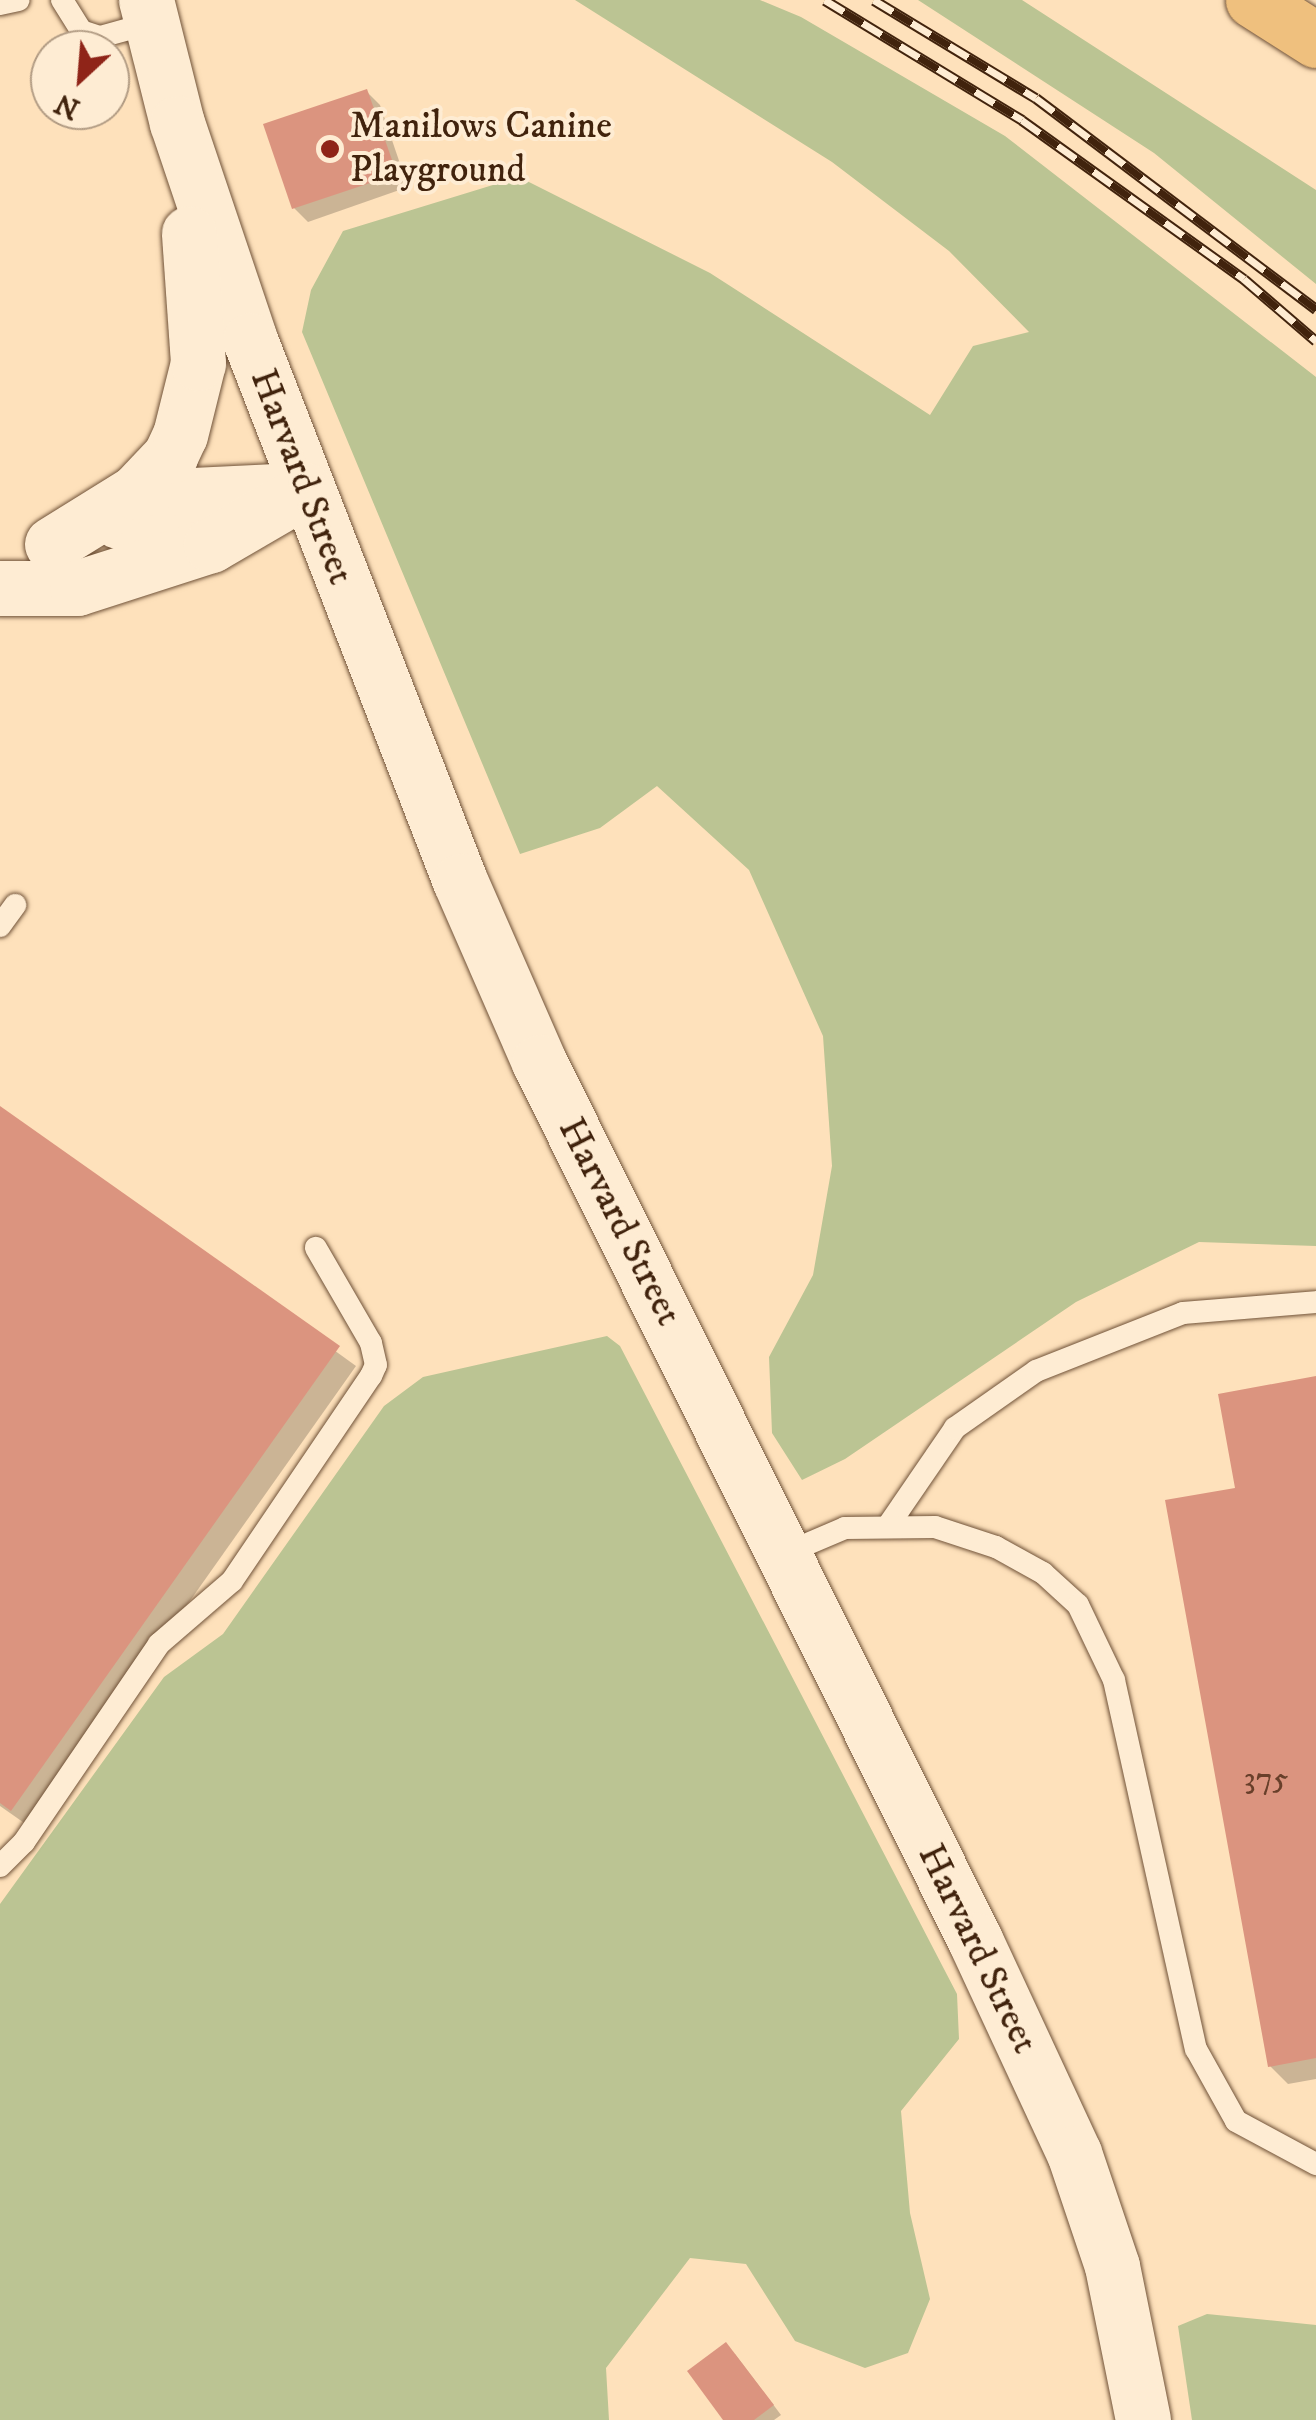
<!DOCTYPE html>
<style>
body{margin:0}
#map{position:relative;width:1316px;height:2420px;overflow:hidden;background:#fee1bb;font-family:"IM FELL DW Pica",serif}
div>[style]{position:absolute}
.green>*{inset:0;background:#bbc493}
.shadow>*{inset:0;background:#0003}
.building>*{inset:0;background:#db947f}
.roads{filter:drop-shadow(0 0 2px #705238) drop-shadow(0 0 2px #705238)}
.lane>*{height:22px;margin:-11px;padding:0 11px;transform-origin:11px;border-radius:11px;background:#feecd3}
.secondary>*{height:55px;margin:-27.5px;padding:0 27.5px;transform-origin:27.5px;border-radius:27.5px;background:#feecd3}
.highway>*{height:55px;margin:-27.5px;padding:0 27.5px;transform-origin:27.5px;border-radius:27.5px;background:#efc07e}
.rail>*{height:11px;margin-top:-5.5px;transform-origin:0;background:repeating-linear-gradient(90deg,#feecd3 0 22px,#41230d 0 44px);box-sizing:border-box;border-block:2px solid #41230d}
.dots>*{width:28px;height:28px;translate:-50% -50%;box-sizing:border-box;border:5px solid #feecd3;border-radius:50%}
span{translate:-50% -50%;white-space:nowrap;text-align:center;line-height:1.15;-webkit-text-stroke:8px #feecd3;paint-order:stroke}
.number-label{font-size:32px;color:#683f2a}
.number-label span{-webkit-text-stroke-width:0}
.poi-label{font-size:38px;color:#41230d}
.left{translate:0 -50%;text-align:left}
.street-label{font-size:38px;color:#41230d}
.north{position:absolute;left:30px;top:30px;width:100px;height:100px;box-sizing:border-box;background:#feecd3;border:2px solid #b29c84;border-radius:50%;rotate:206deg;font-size:28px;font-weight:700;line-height:40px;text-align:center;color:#41230d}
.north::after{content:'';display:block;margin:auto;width:35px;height:45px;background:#8f2418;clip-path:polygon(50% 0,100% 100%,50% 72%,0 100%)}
</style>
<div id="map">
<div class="green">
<div style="clip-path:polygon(575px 0,760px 0,801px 17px,1005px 136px,1316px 377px,1316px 1246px,1199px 1242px,1076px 1302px,845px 1459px,802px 1480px,772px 1433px,769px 1357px,813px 1275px,832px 1166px,823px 1036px,749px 870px,657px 786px,600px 828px,520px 854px,302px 332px,311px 290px,343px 231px,519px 177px,710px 273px,930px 415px,973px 346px,1029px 332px,949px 251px,832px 162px)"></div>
<div style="clip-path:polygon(918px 0,1022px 0,1316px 190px,1316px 284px,1154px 153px)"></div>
<div style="clip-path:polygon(607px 1336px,620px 1346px,957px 1994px,959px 2039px,901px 2111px,910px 2213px,930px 2299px,908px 2353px,865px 2368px,795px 2341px,746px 2264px,690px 2258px,606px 2368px,609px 2420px,0 2420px,0 1904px,164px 1677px,223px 1634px,384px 1406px,423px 1377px)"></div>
<div style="clip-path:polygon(1207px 2314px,1316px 2325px,1316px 2420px,1192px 2420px,1178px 2326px)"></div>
</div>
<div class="shadow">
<div style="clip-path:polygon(367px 92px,380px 105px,408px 187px,308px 222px,294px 208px)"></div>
<div style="clip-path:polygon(0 1109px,356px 1366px,30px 1827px,0 1806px)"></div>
<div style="clip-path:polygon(1316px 1379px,1316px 2079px,1288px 2084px,1270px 2066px,1238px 1490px)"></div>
<div style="clip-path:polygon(735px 2354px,781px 2415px,774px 2420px,727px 2420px)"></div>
</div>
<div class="building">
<div style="clip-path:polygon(367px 89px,397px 174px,292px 209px,263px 124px)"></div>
<div style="clip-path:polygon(0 1106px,340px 1346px,11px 1811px,0 1803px)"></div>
<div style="clip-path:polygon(1316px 1376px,1316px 2058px,1268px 2067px,1165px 1500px,1235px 1488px,1218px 1394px)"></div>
<div style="clip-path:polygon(726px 2342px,774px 2405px,754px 2420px,723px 2420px,687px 2371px)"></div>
</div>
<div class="roads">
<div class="lane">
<div style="left:62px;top:0;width:36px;rotate:58deg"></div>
<div style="left:81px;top:31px;width:20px;rotate:18deg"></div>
<div style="left:100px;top:37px;width:53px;rotate:-15.4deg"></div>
<div style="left:0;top:4px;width:19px;rotate:-12deg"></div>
<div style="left:0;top:926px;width:26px;rotate:-54deg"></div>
<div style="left:890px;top:1523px;width:115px;rotate:-55.6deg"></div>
<div style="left:955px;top:1428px;width:99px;rotate:-35.1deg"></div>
<div style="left:1036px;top:1371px;width:158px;rotate:-21.5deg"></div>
<div style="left:1183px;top:1313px;width:133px;rotate:-4.7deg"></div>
<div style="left:784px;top:1554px;width:66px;rotate:-23.1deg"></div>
<div style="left:845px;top:1528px;width:90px;rotate:-0.6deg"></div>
<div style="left:935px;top:1527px;width:64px;rotate:18.2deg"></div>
<div style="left:996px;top:1547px;width:54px;rotate:29deg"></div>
<div style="left:1043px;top:1573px;width:47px;rotate:42.4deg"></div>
<div style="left:1078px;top:1605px;width:83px;rotate:64.4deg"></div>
<div style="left:1114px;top:1680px;width:378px;rotate:77.5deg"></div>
<div style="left:1196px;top:2049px;width:82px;rotate:60.9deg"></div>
<div style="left:1236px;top:2121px;width:91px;rotate:28.3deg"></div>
<div style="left:0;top:1866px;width:34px;rotate:-45deg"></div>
<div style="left:24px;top:1842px;width:240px;rotate:-55.7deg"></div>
<div style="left:159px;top:1644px;width:96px;rotate:-40.8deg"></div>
<div style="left:232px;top:1581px;width:248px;rotate:-55.9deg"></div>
<div style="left:371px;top:1376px;width:12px;rotate:-66deg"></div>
<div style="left:376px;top:1365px;width:23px;rotate:-103deg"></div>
<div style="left:371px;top:1343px;width:110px;rotate:-120.1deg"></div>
</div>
<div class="secondary">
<div style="left:146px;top:0;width:127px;rotate:75.9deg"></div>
<div style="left:177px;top:123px;width:229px;rotate:71.4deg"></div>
<div style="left:250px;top:340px;width:580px;rotate:68.79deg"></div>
<div style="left:460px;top:881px;width:197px;rotate:66.4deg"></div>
<div style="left:539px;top:1062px;width:980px;rotate:63.59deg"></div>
<div style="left:975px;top:1940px;width:235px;rotate:65.1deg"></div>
<div style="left:1074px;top:2153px;width:119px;rotate:71.4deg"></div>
<div style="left:1112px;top:2266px;width:157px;rotate:78.6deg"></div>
<div style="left:118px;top:521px;width:79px;rotate:-19.1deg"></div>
<div style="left:193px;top:495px;width:104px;rotate:-2.8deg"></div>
<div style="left:52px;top:544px;width:99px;rotate:-31.8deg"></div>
<div style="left:136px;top:492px;width:50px;rotate:-46.6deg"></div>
<div style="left:170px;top:456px;width:23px;rotate:-65deg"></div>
<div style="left:180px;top:435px;width:74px;rotate:-76deg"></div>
<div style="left:198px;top:363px;width:130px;rotate:-94deg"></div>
<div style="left:0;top:588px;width:77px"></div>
<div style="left:77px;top:588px;width:141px;rotate:-17.8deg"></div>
<div style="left:211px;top:545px;width:109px;rotate:-30.3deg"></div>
</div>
<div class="highway">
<div style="left:1253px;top:0;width:75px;rotate:32.4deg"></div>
</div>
</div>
<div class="rail">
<div style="left:825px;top:0;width:231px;rotate:31.3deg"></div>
<div style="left:1022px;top:120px;width:273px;rotate:35.6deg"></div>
<div style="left:1244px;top:279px;width:95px;rotate:40.7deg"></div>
<div style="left:874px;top:0;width:189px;rotate:31.2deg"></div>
<div style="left:1036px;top:98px;width:351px;rotate:37deg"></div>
</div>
<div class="dots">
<div style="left:330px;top:149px;background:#8f2418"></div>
</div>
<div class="number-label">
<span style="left:1266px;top:1779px">375</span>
</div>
<div class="poi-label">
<span class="left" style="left:350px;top:149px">Manilows Canine<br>Playground</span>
</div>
<div class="street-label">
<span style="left:301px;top:477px;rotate:69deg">Harvard Street</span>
<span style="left:619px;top:1222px;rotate:63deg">Harvard Street</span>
<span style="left:977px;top:1949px;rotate:64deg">Harvard Street</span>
</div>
<div class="north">N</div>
</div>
